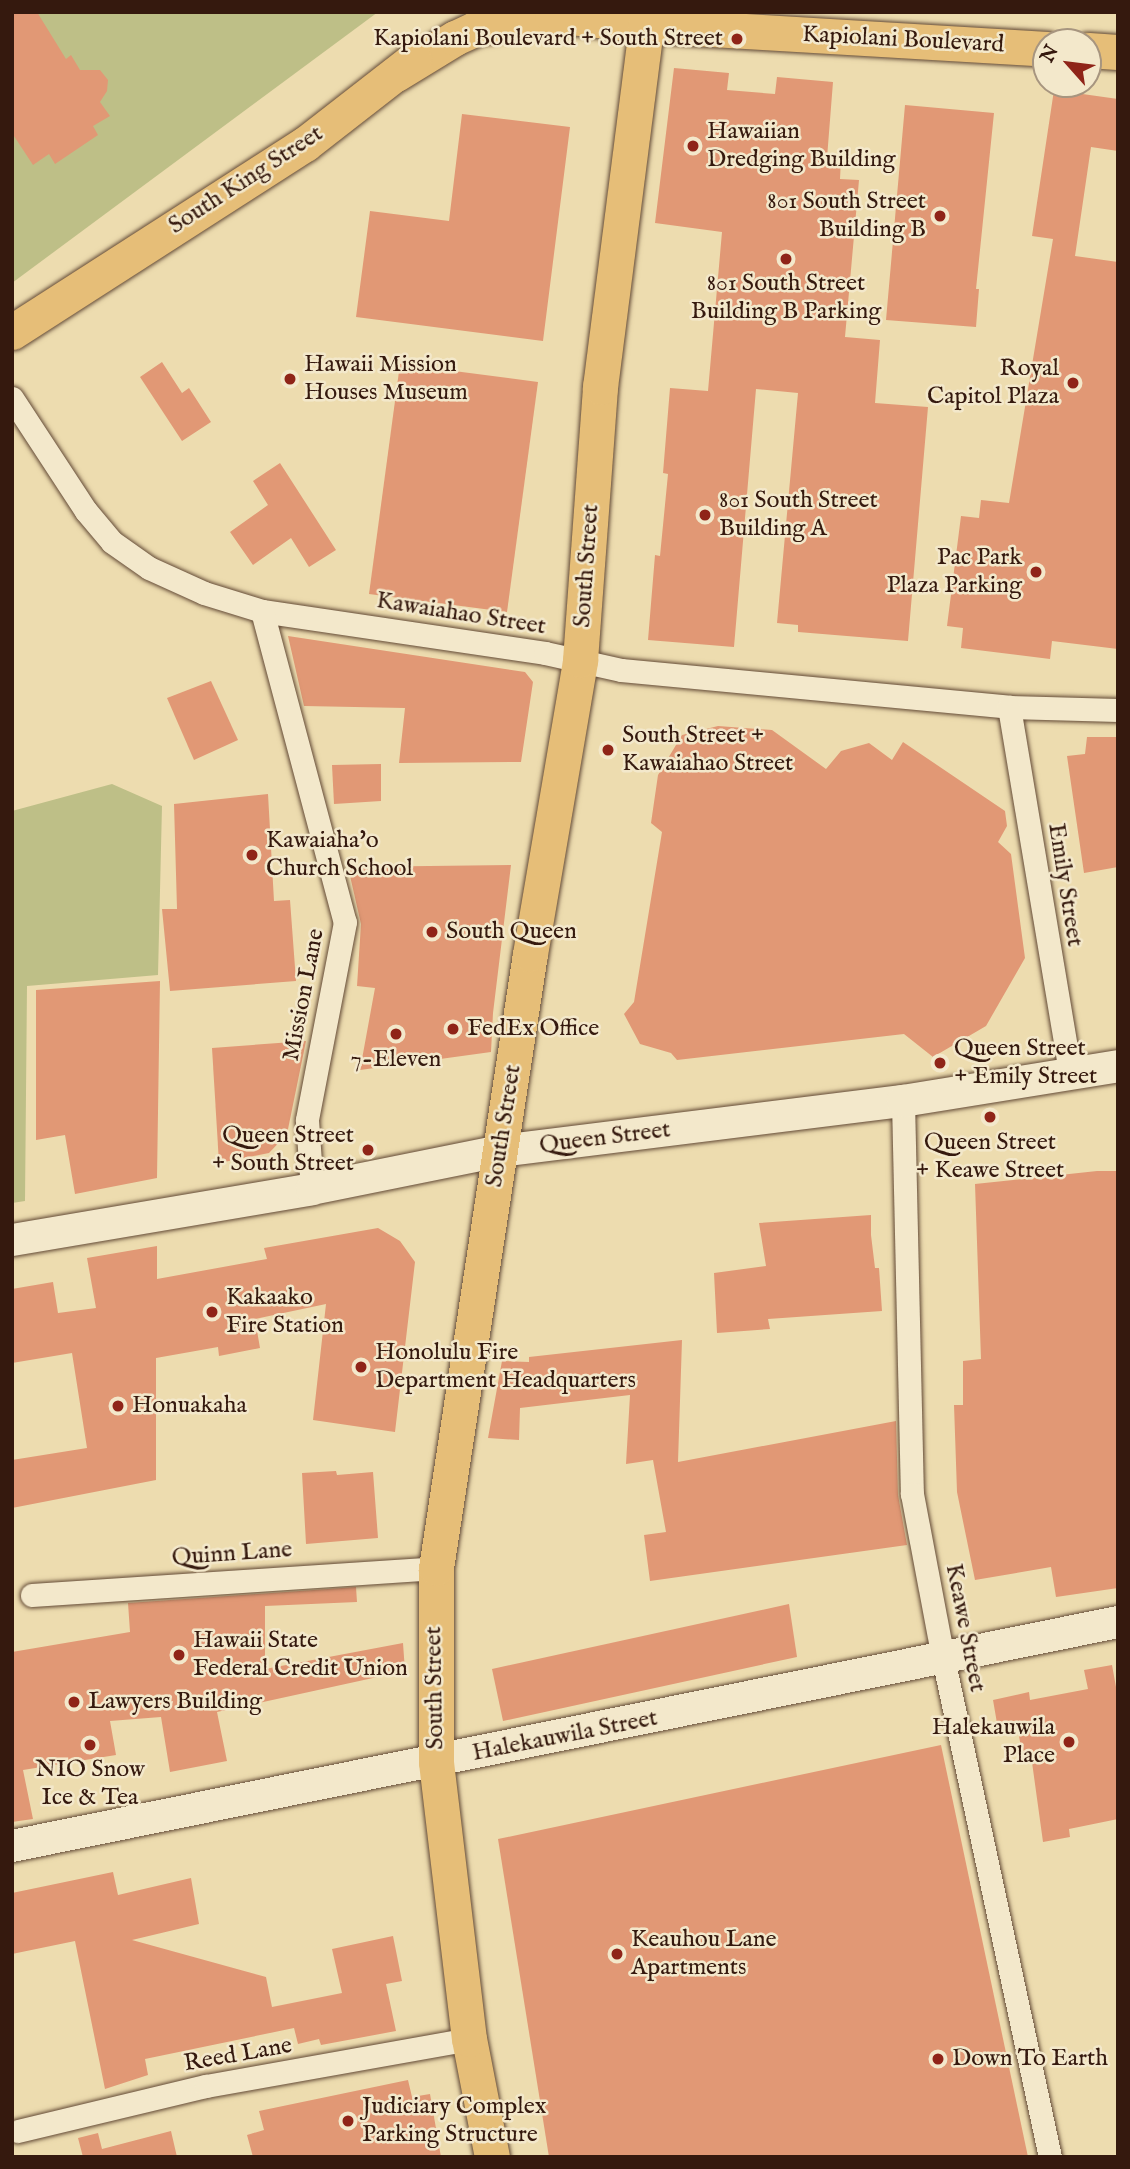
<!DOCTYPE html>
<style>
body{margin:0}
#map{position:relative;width:1130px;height:2169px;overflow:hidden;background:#eddcaf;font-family:"IM FELL English",serif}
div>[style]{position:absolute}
.green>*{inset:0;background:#bebf87}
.building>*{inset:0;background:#e19875}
.roads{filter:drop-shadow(0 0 2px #634a36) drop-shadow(0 0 2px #634a36)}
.street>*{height:23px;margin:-11.5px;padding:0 11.5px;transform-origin:11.5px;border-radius:11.5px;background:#f3e8cb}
.secondary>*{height:32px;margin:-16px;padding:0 16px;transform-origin:16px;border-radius:16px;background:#f3e8cb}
.primary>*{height:35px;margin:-17.5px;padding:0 17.5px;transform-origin:17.5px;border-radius:17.5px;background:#e6be78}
.dots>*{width:19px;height:19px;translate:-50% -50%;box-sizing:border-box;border:4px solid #f3e8cb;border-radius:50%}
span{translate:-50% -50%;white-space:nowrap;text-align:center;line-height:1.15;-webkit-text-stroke:5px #f3e8cb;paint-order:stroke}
.poi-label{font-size:24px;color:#35190e}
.right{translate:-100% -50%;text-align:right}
.left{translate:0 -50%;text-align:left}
.street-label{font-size:24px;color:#35190e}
.frame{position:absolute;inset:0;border:14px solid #35190e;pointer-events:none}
.north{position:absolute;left:1032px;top:28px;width:70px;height:70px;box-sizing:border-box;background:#f3e8cb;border:2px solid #a7957f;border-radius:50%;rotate:298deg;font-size:19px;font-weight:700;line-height:28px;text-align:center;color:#35190e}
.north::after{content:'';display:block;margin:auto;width:24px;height:32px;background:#8f2418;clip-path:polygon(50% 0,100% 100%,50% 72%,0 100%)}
</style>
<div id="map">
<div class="green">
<div style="clip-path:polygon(12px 12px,378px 12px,12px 283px)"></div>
<div style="clip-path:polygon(112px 784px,162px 806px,158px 975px,27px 986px,25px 1201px,12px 1203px,12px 811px)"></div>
</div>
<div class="building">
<div style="clip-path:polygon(12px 12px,37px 12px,66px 59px,71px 55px,80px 70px,100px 70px,108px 80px,107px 91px,100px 102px,110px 116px,93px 126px,98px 135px,55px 164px,49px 154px,33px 165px,12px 133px)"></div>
<div style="clip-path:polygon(674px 68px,729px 73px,727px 90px,775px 94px,777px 77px,833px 82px,827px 158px,841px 159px,840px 179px,859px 180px,845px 337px,880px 340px,875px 403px,928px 407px,908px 641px,798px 632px,798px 625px,777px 623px,798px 393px,756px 389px,734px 647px,648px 640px,655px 555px,660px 556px,668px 474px,663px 473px,670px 388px,708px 391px,722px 232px,655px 223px)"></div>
<div style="clip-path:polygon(1054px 90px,1118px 99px,1118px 151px,1091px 147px,1075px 256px,1118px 262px,1118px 649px,1052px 641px,1050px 659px,961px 648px,963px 628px,947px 626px,961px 516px,979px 518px,981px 500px,1009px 503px,1053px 239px,1032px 236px)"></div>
<div style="clip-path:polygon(905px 105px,994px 113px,976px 289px,979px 289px,976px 327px,886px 320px)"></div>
<div style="clip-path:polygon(462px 114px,570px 127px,543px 341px,356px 317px,370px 211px,449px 221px)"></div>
<div style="clip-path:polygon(162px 362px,182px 393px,189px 388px,211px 422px,182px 441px,140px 377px)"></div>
<div style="clip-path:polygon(400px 364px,538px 382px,507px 612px,369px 594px)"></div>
<div style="clip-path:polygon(280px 463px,336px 550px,309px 567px,291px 538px,253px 565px,230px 532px,268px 505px,253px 481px)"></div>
<div style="clip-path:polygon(288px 636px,525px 672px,533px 682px,521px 762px,399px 763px,405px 708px,304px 706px)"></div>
<div style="clip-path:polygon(211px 681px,238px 740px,194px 760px,167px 698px)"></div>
<div style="clip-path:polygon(718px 726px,772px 730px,826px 769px,841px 751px,869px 743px,892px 760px,903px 742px,1005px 811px,1007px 826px,998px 842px,1011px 854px,1025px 958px,986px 1026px,933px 1057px,904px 1034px,677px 1060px,671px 1053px,640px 1044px,624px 1014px,634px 1002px,662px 832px,651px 823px,658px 775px,682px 735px)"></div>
<div style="clip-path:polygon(1087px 737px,1118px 737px,1118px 867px,1084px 873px,1067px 756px,1085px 754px)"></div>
<div style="clip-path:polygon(381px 764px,381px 801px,334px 804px,332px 765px)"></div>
<div style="clip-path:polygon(268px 794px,274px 901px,290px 900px,296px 981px,170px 991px,162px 909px,177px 909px,174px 804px)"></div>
<div style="clip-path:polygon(511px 865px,493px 1013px,491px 1052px,360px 1070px,375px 988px,357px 986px,361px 924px,348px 867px)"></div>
<div style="clip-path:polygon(160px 981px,157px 1178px,75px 1194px,65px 1135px,36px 1140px,36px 990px)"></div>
<div style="clip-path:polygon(306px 1041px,287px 1134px,269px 1153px,219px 1163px,212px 1048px)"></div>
<div style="clip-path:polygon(1097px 1171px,1118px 1171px,1118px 1588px,1056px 1597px,1051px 1567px,975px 1580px,957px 1492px,954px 1405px,963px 1405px,963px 1361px,981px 1359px,975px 1184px)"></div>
<div style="clip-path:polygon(871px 1215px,871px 1235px,875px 1268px,879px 1268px,882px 1311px,768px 1319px,770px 1329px,717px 1333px,714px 1273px,766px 1266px,759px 1223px)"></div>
<div style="clip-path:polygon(378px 1228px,400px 1241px,415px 1262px,395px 1432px,313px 1420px,326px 1304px,255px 1319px,260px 1348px,219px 1356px,218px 1347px,156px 1358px,156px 1480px,12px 1508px,12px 1460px,87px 1448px,72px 1353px,12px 1363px,12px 1289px,53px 1282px,58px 1313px,96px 1308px,87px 1258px,157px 1246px,157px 1279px,267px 1259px,264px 1248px)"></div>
<div style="clip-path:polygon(682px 1340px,678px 1462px,896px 1421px,898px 1495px,907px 1545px,650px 1581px,644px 1535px,666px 1532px,653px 1460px,626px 1464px,630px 1395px,520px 1408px,519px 1440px,488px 1438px,502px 1361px,529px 1362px,529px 1357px)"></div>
<div style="clip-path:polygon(336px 1471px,337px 1475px,373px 1472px,378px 1538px,306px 1544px,302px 1473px)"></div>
<div style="clip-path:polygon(356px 1587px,357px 1602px,265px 1606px,265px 1669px,403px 1643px,405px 1671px,217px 1712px,227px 1761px,170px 1772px,161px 1717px,110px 1721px,116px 1755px,23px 1770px,33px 1819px,12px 1822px,12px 1652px,130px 1632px,128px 1603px)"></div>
<div style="clip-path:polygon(789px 1604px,797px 1657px,503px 1721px,492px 1669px)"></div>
<div style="clip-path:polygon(1112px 1665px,1118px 1698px,1118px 1819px,1069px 1829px,1070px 1837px,1043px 1842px,1031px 1755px,1023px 1757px,1017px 1726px,998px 1729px,993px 1700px,1029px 1692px,1030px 1700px,1088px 1689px,1084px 1670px)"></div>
<div style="clip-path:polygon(941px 1745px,1028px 2157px,549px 2157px,498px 1839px)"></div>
<div style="clip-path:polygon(113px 1872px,118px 1895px,191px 1878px,199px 1924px,132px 1940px,266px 1977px,272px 2007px,342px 1993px,332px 1949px,393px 1936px,402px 1981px,386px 1984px,396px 2031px,321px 2045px,319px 2039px,298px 2044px,294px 2028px,145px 2059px,148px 2075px,105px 2089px,75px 1941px,12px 1954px,12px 1893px)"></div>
<div style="clip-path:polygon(408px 2080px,412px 2097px,430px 2094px,441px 2157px,253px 2157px,247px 2135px,264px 2130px,259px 2111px)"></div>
<div style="clip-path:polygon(171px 2131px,177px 2157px,83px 2157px,78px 2138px,98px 2133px,102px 2149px)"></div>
</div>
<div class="roads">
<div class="street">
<div style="left:12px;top:398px;width:135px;rotate:56.8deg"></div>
<div style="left:86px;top:511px;width:40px;rotate:50deg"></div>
<div style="left:112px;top:542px;width:45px;rotate:35.1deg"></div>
<div style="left:149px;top:568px;width:60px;rotate:24.4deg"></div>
<div style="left:204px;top:593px;width:61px;rotate:17.2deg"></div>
<div style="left:262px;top:611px;width:286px;rotate:8.4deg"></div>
<div style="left:545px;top:653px;width:78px;rotate:12.6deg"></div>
<div style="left:621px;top:670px;width:390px;rotate:5.4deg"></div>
<div style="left:1009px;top:707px;width:109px;rotate:1.6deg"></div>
<div style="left:262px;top:611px;width:322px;rotate:75.1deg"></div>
<div style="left:345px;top:922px;width:202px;rotate:100.9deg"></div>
<div style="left:307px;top:1120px;width:69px;rotate:85.9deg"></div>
<div style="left:1009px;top:707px;width:371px;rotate:80.5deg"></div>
<div style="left:903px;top:1101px;width:393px;rotate:88.7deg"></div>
<div style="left:912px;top:1494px;width:167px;rotate:79.3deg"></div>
<div style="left:943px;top:1658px;width:510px;rotate:77.9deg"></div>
<div style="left:32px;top:1595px;width:405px;rotate:-3.8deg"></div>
<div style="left:18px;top:2131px;width:193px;rotate:-13.5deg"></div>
<div style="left:206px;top:2086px;width:267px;rotate:-10.1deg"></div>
</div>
<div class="secondary">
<div style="left:12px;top:1240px;width:304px;rotate:-9.6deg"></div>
<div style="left:312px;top:1189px;width:193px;rotate:-11.4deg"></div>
<div style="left:501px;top:1151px;width:405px;rotate:-7.1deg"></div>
<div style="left:903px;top:1101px;width:218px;rotate:-9.2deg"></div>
<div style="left:12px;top:1846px;width:1128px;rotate:-11.45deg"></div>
</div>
<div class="primary">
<div style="left:1088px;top:50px;width:30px;rotate:4deg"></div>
<div style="left:396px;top:74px;width:69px;rotate:-31.4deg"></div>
<div style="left:455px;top:38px;width:23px;rotate:-25deg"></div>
<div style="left:476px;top:28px;width:77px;rotate:-9.7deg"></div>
<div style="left:552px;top:15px;width:94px;rotate:6.1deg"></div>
<div style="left:645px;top:25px;width:402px;rotate:3.4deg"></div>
<div style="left:12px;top:332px;width:348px;rotate:-32.7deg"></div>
<div style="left:305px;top:144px;width:138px;rotate:-37.9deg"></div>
<div style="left:492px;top:2157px;width:120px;rotate:-101deg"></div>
<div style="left:469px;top:2039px;width:279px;rotate:-96.8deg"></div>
<div style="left:436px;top:1762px;width:194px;rotate:-90deg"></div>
<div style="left:436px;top:1568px;width:621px;rotate:-81.3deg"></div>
<div style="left:530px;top:954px;width:298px;rotate:-80.3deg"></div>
<div style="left:580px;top:660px;width:274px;rotate:-85.8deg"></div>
<div style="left:600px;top:387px;width:378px;rotate:-82.7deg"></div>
</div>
</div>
<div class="dots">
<div style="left:737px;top:39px;background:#8f2418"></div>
<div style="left:693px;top:146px;background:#8f2418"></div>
<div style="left:940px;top:216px;background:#8f2418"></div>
<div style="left:786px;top:259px;background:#8f2418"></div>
<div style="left:290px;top:379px;background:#8f2418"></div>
<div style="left:1073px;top:383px;background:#8f2418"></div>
<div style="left:705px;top:515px;background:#8f2418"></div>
<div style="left:1036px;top:572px;background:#8f2418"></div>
<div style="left:608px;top:750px;background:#8f2418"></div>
<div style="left:252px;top:855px;background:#8f2418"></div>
<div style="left:432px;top:932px;background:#8f2418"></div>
<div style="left:453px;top:1029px;background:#8f2418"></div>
<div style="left:396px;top:1034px;background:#8f2418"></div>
<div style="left:940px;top:1063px;background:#8f2418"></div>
<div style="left:990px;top:1117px;background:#8f2418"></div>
<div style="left:368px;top:1150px;background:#8f2418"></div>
<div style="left:212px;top:1312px;background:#8f2418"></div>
<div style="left:361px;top:1367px;background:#8f2418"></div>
<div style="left:118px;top:1406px;background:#8f2418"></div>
<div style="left:179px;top:1655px;background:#8f2418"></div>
<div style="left:74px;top:1702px;background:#8f2418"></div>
<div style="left:1069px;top:1742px;background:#8f2418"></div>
<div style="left:90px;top:1745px;background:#8f2418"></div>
<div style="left:617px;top:1954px;background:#8f2418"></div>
<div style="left:938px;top:2059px;background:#8f2418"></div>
<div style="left:348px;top:2121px;background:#8f2418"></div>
</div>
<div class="poi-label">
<span class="right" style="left:723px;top:39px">Kapiolani Boulevard + South Street</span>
<span class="left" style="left:707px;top:146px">Hawaiian<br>Dredging Building</span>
<span class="right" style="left:926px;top:216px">801 South Street<br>Building B</span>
<span style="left:786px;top:298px">801 South Street<br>Building B Parking</span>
<span class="left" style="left:304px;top:379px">Hawaii Mission<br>Houses Museum</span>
<span class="right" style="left:1059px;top:383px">Royal<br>Capitol Plaza</span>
<span class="left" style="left:719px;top:515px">801 South Street<br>Building A</span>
<span class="right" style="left:1022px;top:572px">Pac Park<br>Plaza Parking</span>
<span class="left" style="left:622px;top:750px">South Street +<br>Kawaiahao Street</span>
<span class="left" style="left:266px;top:855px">Kawaiaha'o<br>Church School</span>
<span class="left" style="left:446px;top:932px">South Queen</span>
<span class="left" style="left:467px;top:1029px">FedEx Office</span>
<span class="left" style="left:954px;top:1063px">Queen Street<br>+ Emily Street</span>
<span style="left:396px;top:1060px">7-Eleven</span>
<span class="right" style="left:354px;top:1150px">Queen Street<br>+ South Street</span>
<span style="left:990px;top:1157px">Queen Street<br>+ Keawe Street</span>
<span class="left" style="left:226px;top:1312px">Kakaako<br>Fire Station</span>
<span class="left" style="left:375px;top:1367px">Honolulu Fire<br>Department Headquarters</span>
<span class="left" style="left:132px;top:1406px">Honuakaha</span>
<span class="left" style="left:193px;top:1655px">Hawaii State<br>Federal Credit Union</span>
<span class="left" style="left:88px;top:1702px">Lawyers Building</span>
<span class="right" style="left:1055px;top:1742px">Halekauwila<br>Place</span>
<span style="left:90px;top:1784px">NIO Snow<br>Ice &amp; Tea</span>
<span class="left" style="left:631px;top:1954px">Keauhou Lane<br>Apartments</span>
<span class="left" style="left:952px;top:2059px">Down To Earth</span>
<span class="left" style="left:362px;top:2121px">Judiciary Complex<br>Parking Structure</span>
</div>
<div class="street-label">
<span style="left:903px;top:40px;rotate:3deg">Kapiolani Boulevard</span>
<span style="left:246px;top:180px;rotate:-33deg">South King Street</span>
<span style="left:587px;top:566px;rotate:-86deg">South Street</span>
<span style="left:461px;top:614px;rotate:9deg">Kawaiahao Street</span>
<span style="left:1065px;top:885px;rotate:81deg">Emily Street</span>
<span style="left:304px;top:995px;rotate:-79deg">Mission Lane</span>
<span style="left:504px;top:1126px;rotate:-81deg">South Street</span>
<span style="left:605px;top:1138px;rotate:-7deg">Queen Street</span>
<span style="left:232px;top:1554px;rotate:-4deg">Quinn Lane</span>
<span style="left:965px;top:1628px;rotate:79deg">Keawe Street</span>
<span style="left:435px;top:1688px;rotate:-91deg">South Street</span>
<span style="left:565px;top:1736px;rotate:-11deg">Halekauwila Street</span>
<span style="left:238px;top:2055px;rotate:-10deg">Reed Lane</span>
</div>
<div class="frame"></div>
<div class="north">N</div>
</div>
